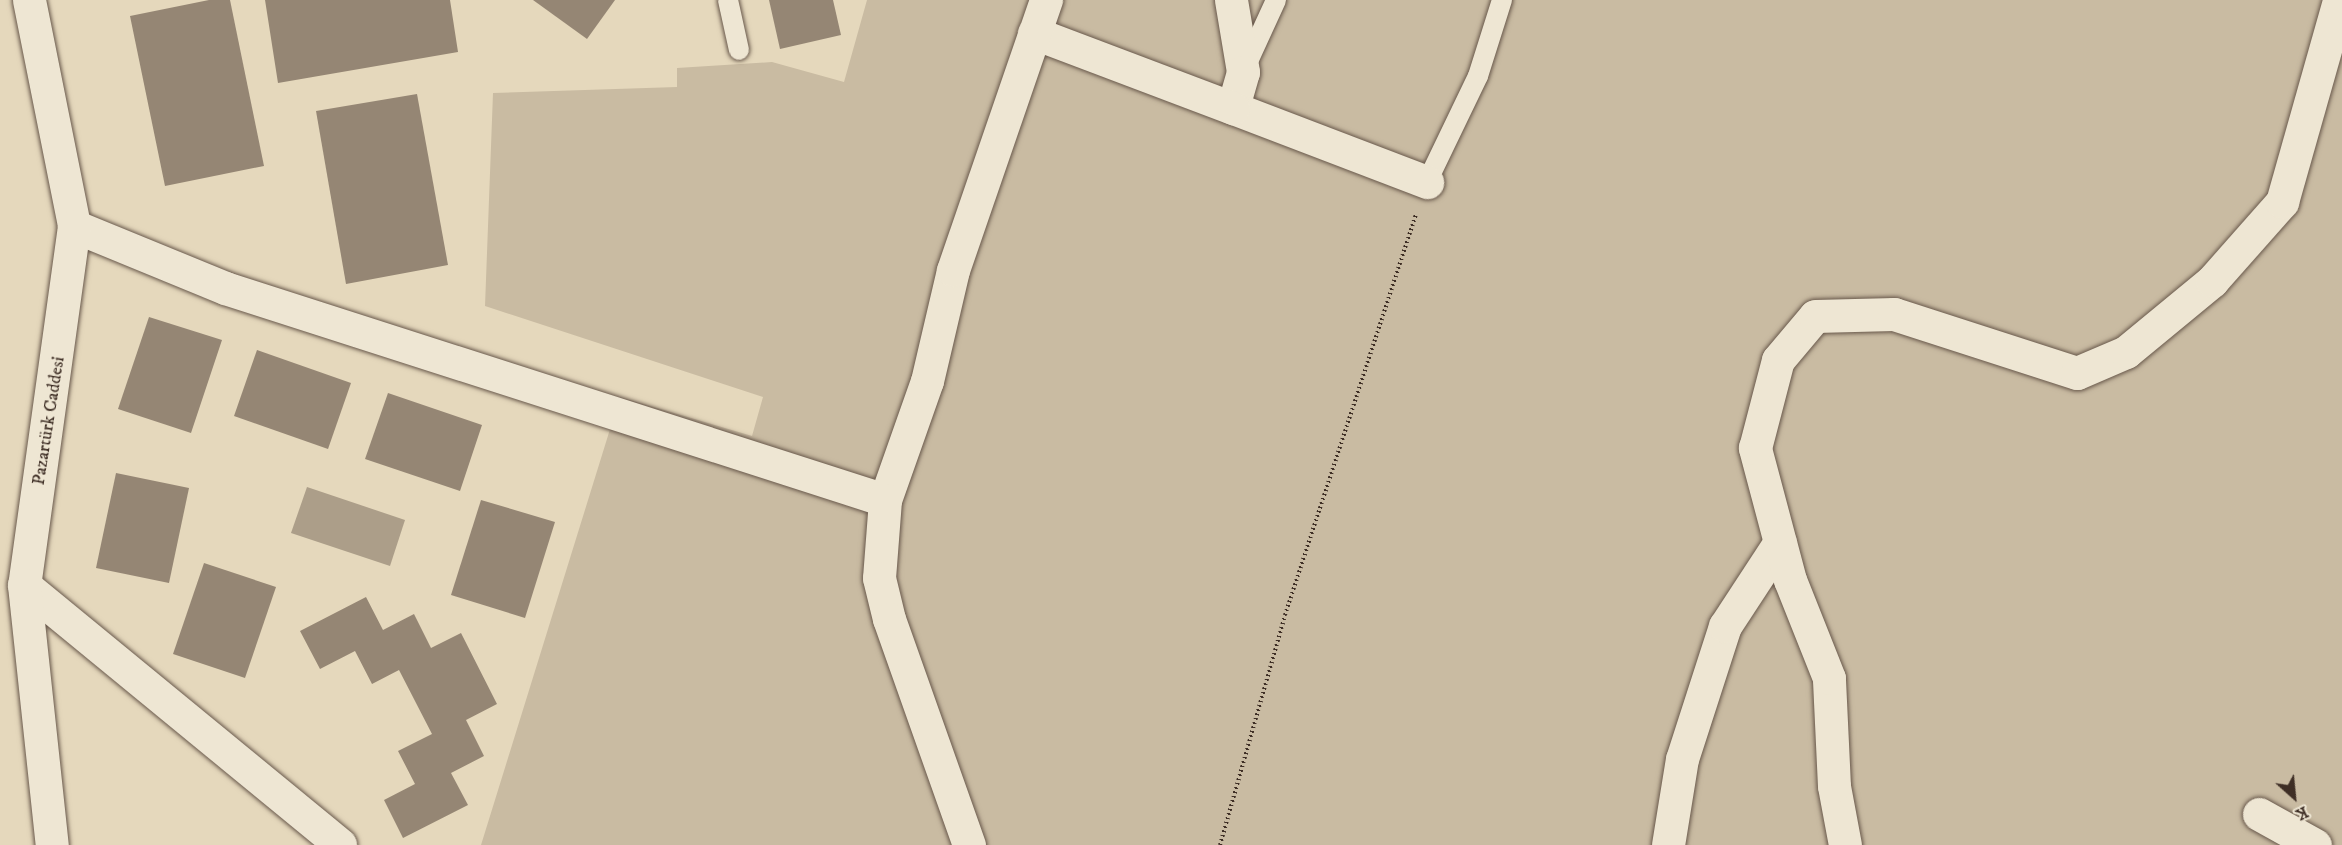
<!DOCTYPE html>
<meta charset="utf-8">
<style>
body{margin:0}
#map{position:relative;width:2342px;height:845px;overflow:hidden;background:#e5d8bc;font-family:"IM FELL DW Pica",serif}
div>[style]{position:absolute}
.green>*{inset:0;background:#c9bba2}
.water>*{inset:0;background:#ac9e89}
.building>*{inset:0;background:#958674}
.path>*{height:4px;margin-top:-2px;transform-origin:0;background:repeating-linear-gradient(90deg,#3e2e25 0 1.5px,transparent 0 4.5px)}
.roads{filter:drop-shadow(0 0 2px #68584b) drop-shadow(0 0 2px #68584b)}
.service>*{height:20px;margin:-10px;padding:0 10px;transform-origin:10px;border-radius:10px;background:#eee6d3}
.minor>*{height:33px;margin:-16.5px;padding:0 16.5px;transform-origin:16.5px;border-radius:16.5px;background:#eee6d3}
.tertiary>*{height:33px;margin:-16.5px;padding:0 16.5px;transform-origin:16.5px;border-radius:16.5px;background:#eee6d3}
span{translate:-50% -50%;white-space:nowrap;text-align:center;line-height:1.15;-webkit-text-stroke:4.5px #eee6d3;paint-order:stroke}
.street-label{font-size:18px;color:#3e2e25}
.north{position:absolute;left:2264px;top:767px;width:60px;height:60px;-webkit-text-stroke:4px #eee6d3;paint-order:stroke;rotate:153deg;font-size:16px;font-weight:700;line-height:24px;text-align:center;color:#3e2e25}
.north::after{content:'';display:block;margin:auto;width:21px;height:27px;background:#3e2e25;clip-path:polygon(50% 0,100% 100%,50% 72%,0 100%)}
</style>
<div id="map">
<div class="green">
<div style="clip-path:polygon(867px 0,2342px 0,2342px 845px,481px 845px,620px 397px,752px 436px,763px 397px,485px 306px,493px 93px,677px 87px,677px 68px,772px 62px,844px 82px)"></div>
</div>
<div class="water">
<div style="clip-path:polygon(307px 487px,405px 520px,390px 566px,291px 533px)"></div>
</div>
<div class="building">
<div style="clip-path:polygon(209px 0,230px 0,264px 166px,165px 186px,130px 16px)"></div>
<div style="clip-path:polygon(265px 0,450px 0,458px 52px,278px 83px)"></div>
<div style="clip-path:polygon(533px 0,615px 0,587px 39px)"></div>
<div style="clip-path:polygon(769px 0,833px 0,841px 35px,780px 49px)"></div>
<div style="clip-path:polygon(417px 94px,448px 265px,346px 284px,316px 111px)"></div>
<div style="clip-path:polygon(149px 317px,222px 340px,191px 433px,118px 409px)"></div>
<div style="clip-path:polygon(257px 350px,351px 383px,328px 449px,234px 416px)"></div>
<div style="clip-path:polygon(388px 393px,482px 425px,460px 491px,365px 459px)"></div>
<div style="clip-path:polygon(116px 473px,189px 488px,169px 583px,96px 568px)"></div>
<div style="clip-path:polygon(481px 500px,555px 522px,525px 618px,451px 595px)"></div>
<div style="clip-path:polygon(204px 563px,276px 587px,245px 678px,173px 654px)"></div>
<div style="clip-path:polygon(366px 597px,383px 630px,414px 614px,431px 648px,461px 633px,497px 704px,466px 720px,484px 756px,451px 773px,468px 805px,403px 838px,384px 800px,415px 784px,398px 751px,432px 734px,399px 670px,372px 684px,355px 651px,320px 669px,300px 631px)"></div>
</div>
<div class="path">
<div style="left:1220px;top:845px;width:239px;rotate:-74.2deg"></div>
<div style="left:1285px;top:615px;width:422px;rotate:-71.9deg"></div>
</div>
<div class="roads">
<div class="service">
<div style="left:728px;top:0;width:51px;rotate:77.6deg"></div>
<div style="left:1244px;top:70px;width:77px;rotate:-65.4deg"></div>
<div style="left:1427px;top:182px;width:118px;rotate:-64.3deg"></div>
<div style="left:1478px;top:76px;width:80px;rotate:-72.5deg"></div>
</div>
<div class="minor">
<div style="left:1231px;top:0;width:73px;rotate:80.5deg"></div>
<div style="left:1243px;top:72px;width:37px;rotate:106deg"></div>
<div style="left:1233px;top:108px;width:208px;rotate:20.9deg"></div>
<div style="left:1034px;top:33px;width:213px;rotate:20.7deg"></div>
<div style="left:74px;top:226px;width:163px;rotate:22.3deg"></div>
<div style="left:225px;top:288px;width:693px;rotate:17.81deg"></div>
<div style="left:885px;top:500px;width:126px;rotate:-70.6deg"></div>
<div style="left:927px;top:381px;width:114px;rotate:-76.8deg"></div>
<div style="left:953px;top:270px;width:286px;rotate:-71deg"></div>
<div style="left:885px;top:500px;width:78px;rotate:94.4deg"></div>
<div style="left:879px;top:578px;width:42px;rotate:76.3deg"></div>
<div style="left:889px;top:619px;width:240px;rotate:70.5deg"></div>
<div style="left:24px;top:585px;width:409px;rotate:39.4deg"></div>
<div style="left:2259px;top:814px;width:64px;rotate:29deg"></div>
<div style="left:1668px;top:845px;width:87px;rotate:-80.8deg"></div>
<div style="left:1682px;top:759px;width:140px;rotate:-72.1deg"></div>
<div style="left:1725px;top:626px;width:100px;rotate:-56.8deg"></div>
<div style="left:1845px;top:845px;width:60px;rotate:-100.6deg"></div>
<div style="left:1834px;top:786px;width:108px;rotate:-92.7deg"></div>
<div style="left:1829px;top:678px;width:105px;rotate:-111.7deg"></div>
<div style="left:1790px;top:580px;width:137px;rotate:-104.9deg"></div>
<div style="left:1755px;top:448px;width:91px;rotate:-75.4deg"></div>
<div style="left:1778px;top:360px;width:57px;rotate:-49.9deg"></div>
<div style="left:1815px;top:316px;width:79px;rotate:-1.5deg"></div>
<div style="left:1894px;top:314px;width:192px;rotate:17.9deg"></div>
<div style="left:2077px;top:373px;width:53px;rotate:-23.2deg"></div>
<div style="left:2126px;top:352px;width:112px;rotate:-39.5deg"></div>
<div style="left:2212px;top:281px;width:106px;rotate:-48.5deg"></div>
<div style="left:2282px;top:202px;width:210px;rotate:-74.2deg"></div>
</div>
<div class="tertiary">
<div style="left:29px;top:0;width:230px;rotate:78.7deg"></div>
<div style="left:74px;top:226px;width:362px;rotate:97.9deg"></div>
<div style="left:24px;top:585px;width:262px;rotate:83.9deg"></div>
</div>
</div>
<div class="street-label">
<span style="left:49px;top:421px;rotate:-81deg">Pazartürk Caddesi</span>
</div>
<div class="north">K</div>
</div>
